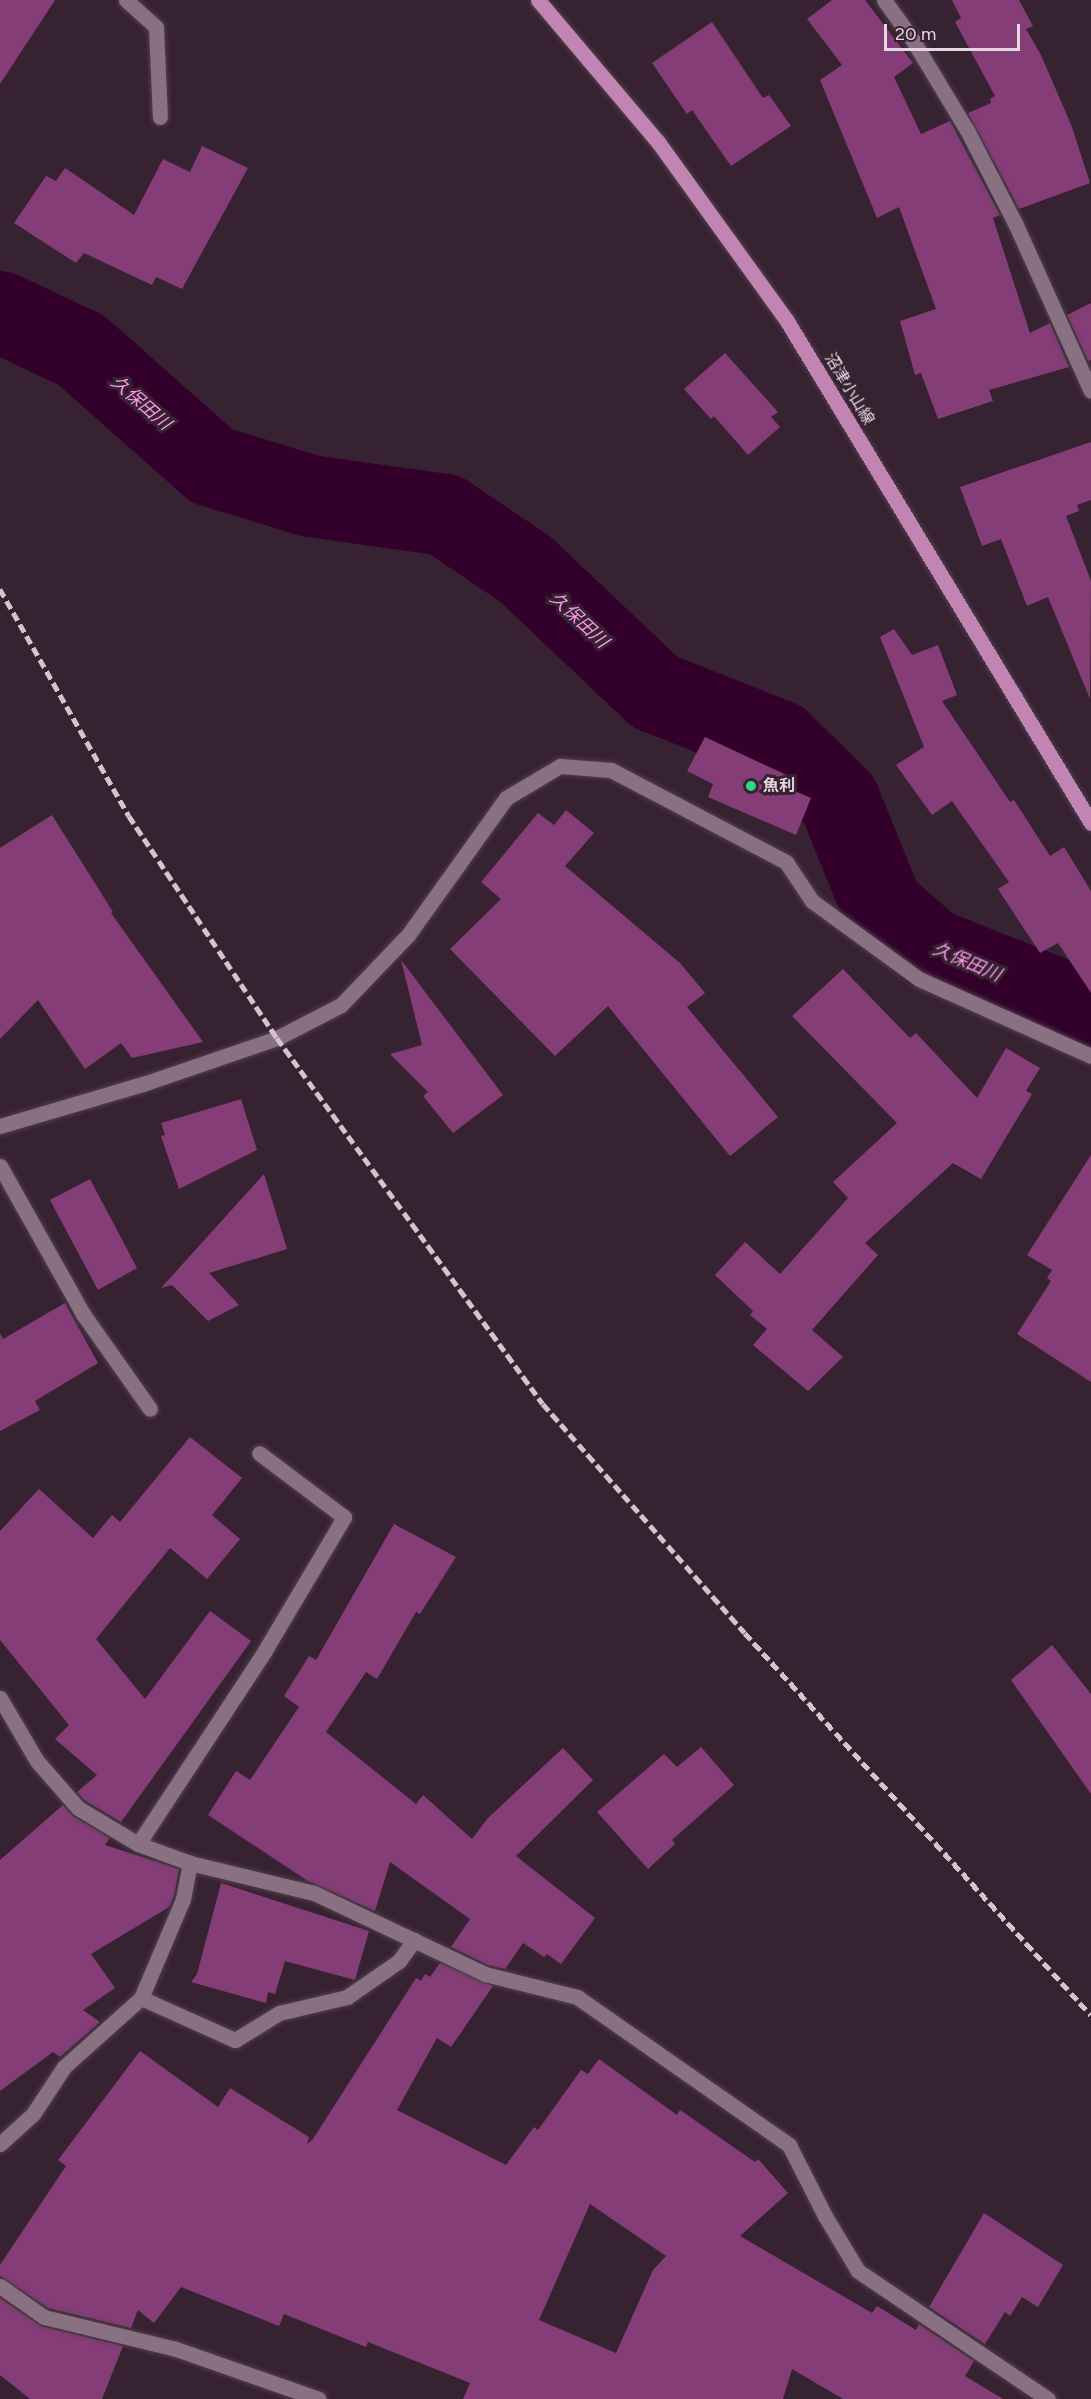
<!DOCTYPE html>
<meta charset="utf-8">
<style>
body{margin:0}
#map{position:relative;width:1091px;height:2399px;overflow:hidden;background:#372232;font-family:Figtree,"Noto Sans JP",sans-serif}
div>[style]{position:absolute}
.river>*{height:82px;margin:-41px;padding:0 41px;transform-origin:41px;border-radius:41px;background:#32002a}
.building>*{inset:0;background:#853d77}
.roads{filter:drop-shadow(0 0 2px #51404d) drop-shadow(0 0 2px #51404d)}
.minor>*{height:15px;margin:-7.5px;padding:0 7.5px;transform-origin:7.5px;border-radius:7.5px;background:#897083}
.major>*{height:15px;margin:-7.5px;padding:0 7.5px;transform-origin:7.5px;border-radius:7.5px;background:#c184b3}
.rail>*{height:4.5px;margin-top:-2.25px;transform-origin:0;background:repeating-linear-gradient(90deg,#d3c5cf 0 9px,transparent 0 13.5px)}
.dots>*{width:16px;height:16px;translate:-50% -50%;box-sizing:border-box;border:3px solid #372232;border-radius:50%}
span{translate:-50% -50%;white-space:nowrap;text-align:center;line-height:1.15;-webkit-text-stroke:6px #372232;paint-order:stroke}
.street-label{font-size:16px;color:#e5d7e1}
.poi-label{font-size:16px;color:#e5d7e1;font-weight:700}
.left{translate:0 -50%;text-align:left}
.water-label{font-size:18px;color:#fd98e6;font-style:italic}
.scale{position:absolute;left:884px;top:24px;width:136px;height:27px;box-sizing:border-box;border:3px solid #e5d7e1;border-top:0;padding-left:8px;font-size:18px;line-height:21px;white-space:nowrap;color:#e5d7e1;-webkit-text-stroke:4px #372232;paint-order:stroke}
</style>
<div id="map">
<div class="river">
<div style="left:0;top:312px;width:89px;rotate:25.1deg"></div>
<div style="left:81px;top:350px;width:175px;rotate:41.5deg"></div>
<div style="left:212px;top:466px;width:102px;rotate:17deg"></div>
<div style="left:310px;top:496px;width:136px;rotate:8deg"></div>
<div style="left:445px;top:515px;width:97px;rotate:34deg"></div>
<div style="left:525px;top:569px;width:179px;rotate:43.4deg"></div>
<div style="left:655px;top:692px;width:133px;rotate:21.6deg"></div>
<div style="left:779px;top:741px;width:84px;rotate:44.5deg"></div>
<div style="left:839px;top:800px;width:114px;rotate:67.9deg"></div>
<div style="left:882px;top:906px;width:65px;rotate:41.3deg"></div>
<div style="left:931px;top:949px;width:172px;rotate:21.8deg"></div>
</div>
<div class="building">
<div style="clip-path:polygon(0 0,55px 0,0 84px)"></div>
<div style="clip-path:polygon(832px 0,865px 0,913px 63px,894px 77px,921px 134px,950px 121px,1000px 215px,993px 218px,1030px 333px,1050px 323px,1069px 367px,989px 390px,993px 401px,938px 419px,921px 373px,915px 375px,900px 321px,936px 309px,899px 207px,877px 218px,820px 80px,842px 65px,807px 19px)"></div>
<div style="clip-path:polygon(952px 0,1019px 0,1033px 26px,1026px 29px,1041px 55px,1072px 127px,1090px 183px,1019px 209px,968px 113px,991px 103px,990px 99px,995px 96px,955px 22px,961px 18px)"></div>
<div style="clip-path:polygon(712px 22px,763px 98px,769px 95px,791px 126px,731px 166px,692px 110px,687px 114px,652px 63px)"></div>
<div style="clip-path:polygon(202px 146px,248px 168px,182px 289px,156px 277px,152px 285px,84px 253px,76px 263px,14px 223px,46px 176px,56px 181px,65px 168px,134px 215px,163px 159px,190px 172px)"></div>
<div style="clip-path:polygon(1091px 303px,1091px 360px,1088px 361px,1067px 315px)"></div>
<div style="clip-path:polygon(725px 353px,778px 412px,771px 417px,780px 427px,748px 455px,714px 416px,711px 419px,684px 389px)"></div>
<div style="clip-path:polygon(1091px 442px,1091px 500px,1077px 505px,1079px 511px,1066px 516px,1091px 581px,1090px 699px,1048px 597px,1027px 606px,1001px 539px,982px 546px,960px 487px)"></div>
<div style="clip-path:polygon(894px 629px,912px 655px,938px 645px,957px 695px,942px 701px,1010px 802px,1014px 800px,1050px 856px,1064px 847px,1091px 891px,1091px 993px,1058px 943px,1040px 953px,998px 889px,1009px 882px,952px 801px,932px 815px,896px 765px,924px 747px,880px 637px)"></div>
<div style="clip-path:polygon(705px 737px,793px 778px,788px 788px,811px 798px,796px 835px,708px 797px,713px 784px,687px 771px)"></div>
<div style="clip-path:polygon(566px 810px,594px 833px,565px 866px,680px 963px,705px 993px,687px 1007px,778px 1117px,730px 1156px,608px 1006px,555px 1056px,450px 949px,501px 899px,481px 882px,538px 813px,554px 825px)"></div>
<div style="clip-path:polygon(52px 815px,113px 912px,111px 913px,203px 1042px,132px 1058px,121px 1043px,85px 1069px,38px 1000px,0 1039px,0 848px)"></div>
<div style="clip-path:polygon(401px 960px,503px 1095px,453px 1133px,423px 1096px,428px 1092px,390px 1054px,422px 1045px)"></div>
<div style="clip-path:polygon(843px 969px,910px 1038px,916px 1033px,977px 1098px,1006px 1048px,1040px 1068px,1026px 1091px,1032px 1094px,981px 1179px,953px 1163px,865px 1243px,878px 1255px,812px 1330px,843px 1357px,808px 1391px,753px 1345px,767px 1329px,750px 1315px,753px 1311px,715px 1275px,745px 1242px,780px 1274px,848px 1198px,833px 1182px,897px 1123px,792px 1016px)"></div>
<div style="clip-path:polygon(241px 1099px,257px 1150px,179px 1189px,161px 1136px,165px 1135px,161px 1123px)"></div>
<div style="clip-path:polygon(1091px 1155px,1091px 1382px,1017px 1334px,1051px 1281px,1047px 1278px,1052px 1270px,1027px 1255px)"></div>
<div style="clip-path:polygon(264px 1174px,287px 1249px,209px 1273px,239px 1305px,208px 1321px,172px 1285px,161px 1288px)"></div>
<div style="clip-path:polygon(90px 1179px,137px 1268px,98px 1290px,50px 1200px)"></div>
<div style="clip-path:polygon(65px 1303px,98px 1363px,35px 1401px,40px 1410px,0 1431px,0 1333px,3px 1339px)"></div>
<div style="clip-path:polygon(190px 1437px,242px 1478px,212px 1515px,240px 1539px,207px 1579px,170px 1548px,96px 1639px,145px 1699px,210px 1611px,251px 1641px,121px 1822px,84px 1800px,77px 1792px,97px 1775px,55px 1739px,69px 1725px,0 1640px,0 1531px,39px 1489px,93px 1538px,112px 1515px,120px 1522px)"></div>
<div style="clip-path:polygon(394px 1524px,456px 1557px,420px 1614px,416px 1612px,377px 1679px,366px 1672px,326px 1732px,416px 1804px,423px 1795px,472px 1839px,488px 1818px,563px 1748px,593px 1780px,516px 1856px,595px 1918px,561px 1964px,547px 1954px,544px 1957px,523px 1943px,505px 1969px,488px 1965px,451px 1947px,470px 1919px,390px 1862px,375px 1911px,308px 1881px,208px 1815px,236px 1771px,250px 1780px,299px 1707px,284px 1696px,309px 1656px,316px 1660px)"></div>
<div style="clip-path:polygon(1052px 1645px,1091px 1694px,1091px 1794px,1011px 1680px)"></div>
<div style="clip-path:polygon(701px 1747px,734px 1785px,672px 1840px,675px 1844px,648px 1869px,597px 1812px,664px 1754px,677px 1767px)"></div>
<div style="clip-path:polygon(63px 1805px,73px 1816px,110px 1838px,105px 1845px,179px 1869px,174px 1896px,169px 1907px,91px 1954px,115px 1988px,83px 2010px,100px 2022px,60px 2057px,53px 2052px,0 2091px,0 1860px)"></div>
<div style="clip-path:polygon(221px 1883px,369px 1931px,355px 1980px,285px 1961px,275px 1994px,268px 1992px,266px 2003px,191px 1982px,197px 1974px)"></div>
<div style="clip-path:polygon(evenodd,440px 1963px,493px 1986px,451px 2047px,437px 2038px,397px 2110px,506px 2165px,534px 2127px,538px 2130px,581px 2070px,588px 2074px,599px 2059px,677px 2115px,680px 2110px,755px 2162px,758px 2159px,788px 2193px,740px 2236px,872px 2313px,877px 2306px,916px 2330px,919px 2324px,974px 2361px,965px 2376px,1003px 2399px,843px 2399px,792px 2369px,783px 2399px,463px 2399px,470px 2383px,368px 2342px,366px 2347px,284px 2314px,279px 2326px,181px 2287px,154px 2323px,138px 2310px,131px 2328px,48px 2308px,0 2276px,0 2265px,66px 2166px,58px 2160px,140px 2051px,218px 2107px,230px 2088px,309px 2137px,307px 2144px,313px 2139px,416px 1978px,421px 1981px,425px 1974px,430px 1977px,440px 1963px,590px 2204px,666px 2256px,653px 2270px,616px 2353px,539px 2320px,590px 2204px)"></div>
<div style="clip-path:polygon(984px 2213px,1063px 2265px,1038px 2307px,1022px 2297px,1010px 2316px,1005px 2312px,985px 2344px,929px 2307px)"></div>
<div style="clip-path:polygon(0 2298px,41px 2326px,123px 2346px,102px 2399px,30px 2399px,0 2375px)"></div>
</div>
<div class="roads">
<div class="minor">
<div style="left:126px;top:0;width:40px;rotate:42deg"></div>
<div style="left:156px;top:27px;width:90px;rotate:87.5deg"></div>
<div style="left:884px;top:0;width:48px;rotate:54.3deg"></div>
<div style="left:912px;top:39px;width:106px;rotate:58.9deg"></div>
<div style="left:967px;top:130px;width:105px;rotate:62.7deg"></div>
<div style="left:1015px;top:223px;width:184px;rotate:65.7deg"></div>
<div style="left:0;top:1126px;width:149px;rotate:-16.4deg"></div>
<div style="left:143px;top:1084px;width:142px;rotate:-18.9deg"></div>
<div style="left:277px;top:1038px;width:72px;rotate:-27.3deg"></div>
<div style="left:341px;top:1005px;width:97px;rotate:-46.3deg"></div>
<div style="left:408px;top:935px;width:168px;rotate:-54.4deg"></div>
<div style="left:506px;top:798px;width:63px;rotate:-30.7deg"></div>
<div style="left:560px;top:766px;width:51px;rotate:4.5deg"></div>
<div style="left:611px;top:770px;width:198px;rotate:27.7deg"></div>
<div style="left:786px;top:862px;width:47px;rotate:56.3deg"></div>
<div style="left:812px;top:901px;width:132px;rotate:36.1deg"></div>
<div style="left:919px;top:979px;width:188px;rotate:24.1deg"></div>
<div style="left:0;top:1166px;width:170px;rotate:60.7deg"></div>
<div style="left:83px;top:1314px;width:116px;rotate:54.8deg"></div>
<div style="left:0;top:1698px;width:73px;rotate:59.6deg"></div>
<div style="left:37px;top:1761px;width:62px;rotate:48.9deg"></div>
<div style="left:78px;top:1808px;width:70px;rotate:31deg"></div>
<div style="left:138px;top:1844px;width:55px;rotate:20.1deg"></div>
<div style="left:190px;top:1863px;width:128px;rotate:13.6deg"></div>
<div style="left:314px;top:1893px;width:189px;rotate:25.3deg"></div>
<div style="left:485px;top:1974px;width:95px;rotate:14deg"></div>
<div style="left:577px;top:1997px;width:259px;rotate:34.9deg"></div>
<div style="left:789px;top:2145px;width:80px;rotate:63.1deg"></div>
<div style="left:825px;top:2216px;width:64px;rotate:59deg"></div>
<div style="left:858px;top:2271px;width:229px;rotate:34deg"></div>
<div style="left:138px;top:1844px;width:230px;rotate:-56.7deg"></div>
<div style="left:264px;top:1652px;width:157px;rotate:-59.3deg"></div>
<div style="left:344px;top:1517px;width:106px;rotate:-143deg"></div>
<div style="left:141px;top:1998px;width:108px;rotate:-67deg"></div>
<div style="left:183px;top:1899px;width:37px;rotate:-79deg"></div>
<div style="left:0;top:2144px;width:45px;rotate:-42.3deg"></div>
<div style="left:33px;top:2114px;width:56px;rotate:-56.6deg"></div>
<div style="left:64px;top:2067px;width:103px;rotate:-41.9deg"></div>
<div style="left:141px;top:1998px;width:103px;rotate:24.1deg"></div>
<div style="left:235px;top:2040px;width:52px;rotate:-31.5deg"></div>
<div style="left:279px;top:2013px;width:70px;rotate:-13.2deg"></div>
<div style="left:347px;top:1997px;width:63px;rotate:-34.7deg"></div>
<div style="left:399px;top:1961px;width:26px;rotate:-54deg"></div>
<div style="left:0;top:2286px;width:54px;rotate:35.2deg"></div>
<div style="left:44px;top:2317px;width:136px;rotate:13.6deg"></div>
<div style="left:176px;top:2349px;width:151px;rotate:19.3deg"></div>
</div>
<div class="major">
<div style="left:538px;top:0;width:186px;rotate:49.8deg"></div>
<div style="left:658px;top:142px;width:221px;rotate:54.2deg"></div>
<div style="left:787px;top:321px;width:587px;rotate:58.8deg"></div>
</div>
</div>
<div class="rail">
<div style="left:0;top:589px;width:261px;rotate:60.4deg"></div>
<div style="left:129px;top:816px;width:267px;rotate:56.3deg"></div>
<div style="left:277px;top:1038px;width:452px;rotate:54deg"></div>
<div style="left:543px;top:1404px;width:305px;rotate:48.6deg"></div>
<div style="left:745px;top:1633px;width:515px;rotate:47.83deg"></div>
</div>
<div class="dots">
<div style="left:751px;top:786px;background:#2cd884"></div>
</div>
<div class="street-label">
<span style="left:849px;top:389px;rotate:59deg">沼津小山線</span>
</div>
<div class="poi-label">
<span class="left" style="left:763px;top:786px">魚利</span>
</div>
<div class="water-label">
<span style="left:141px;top:403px;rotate:41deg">久保田川</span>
<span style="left:579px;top:620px;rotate:43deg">久保田川</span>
<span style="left:967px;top:962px;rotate:23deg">久保田川</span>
</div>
<div class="scale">20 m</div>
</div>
